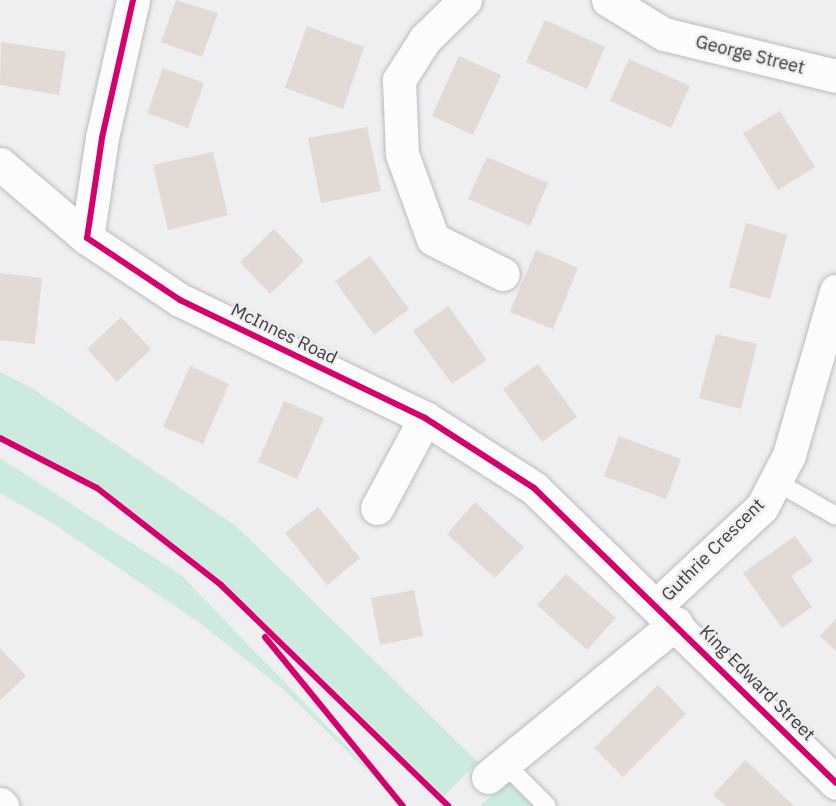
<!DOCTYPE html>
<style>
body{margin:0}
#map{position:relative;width:836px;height:806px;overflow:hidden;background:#efeef0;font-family:"IBM Plex Sans",sans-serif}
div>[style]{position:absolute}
.green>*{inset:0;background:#cceadd}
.building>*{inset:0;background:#e3d9d5}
.roads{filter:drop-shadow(0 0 2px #bcbbbd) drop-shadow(0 0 2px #bcbbbd)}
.service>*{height:18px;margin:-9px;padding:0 9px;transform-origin:9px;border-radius:9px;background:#fdfcfd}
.minor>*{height:33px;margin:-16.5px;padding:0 16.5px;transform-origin:16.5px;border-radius:16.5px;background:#fdfcfd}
.cycleway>*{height:6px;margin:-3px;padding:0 3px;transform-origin:3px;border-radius:3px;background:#d6006c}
span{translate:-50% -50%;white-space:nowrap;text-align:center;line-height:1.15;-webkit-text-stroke:4.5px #efedf1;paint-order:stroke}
.street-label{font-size:18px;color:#3d3c3e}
</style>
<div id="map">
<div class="green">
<div style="clip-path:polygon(0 372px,30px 387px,235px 525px,478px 762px,441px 799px,221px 585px,97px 488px,0 438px)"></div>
<div style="clip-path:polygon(0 458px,181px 575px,404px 806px,283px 689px,200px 623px,51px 522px,0 493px)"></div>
<div style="clip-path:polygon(516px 775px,547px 806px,480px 806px)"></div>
</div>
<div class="building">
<div style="clip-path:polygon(176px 0,218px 13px,202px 57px,161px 42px)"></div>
<div style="clip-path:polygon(545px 20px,605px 47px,587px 89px,526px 62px)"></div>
<div style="clip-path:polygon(307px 26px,364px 47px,343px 109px,285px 88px)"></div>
<div style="clip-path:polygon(1px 42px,66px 52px,59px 95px,0 85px)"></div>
<div style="clip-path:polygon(459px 56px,501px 75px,473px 135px,432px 116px)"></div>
<div style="clip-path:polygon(629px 59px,690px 86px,671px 128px,610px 101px)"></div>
<div style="clip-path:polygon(163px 68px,204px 83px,188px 128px,147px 113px)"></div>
<div style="clip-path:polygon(780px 111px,815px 167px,778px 190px,743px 133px)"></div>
<div style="clip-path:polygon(367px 127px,381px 191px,321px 203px,308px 138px)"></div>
<div style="clip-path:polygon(213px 152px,228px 215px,168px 230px,153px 165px)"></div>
<div style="clip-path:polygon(487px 157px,548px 183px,530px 226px,468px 199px)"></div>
<div style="clip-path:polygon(746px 223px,787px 235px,770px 299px,729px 287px)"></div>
<div style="clip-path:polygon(274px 229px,304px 261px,270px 294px,240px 262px)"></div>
<div style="clip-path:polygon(536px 250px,578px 268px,553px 329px,510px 312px)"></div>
<div style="clip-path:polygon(370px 256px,409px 309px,374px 335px,335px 281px)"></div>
<div style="clip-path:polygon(0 273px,42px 278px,35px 344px,0 340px)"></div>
<div style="clip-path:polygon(448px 306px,487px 360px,452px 384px,413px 331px)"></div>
<div style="clip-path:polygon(121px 317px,151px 349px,117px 382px,87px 349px)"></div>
<div style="clip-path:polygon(716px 334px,757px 344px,741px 409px,699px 398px)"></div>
<div style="clip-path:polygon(538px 364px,577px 417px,542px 442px,503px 389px)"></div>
<div style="clip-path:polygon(190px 366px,229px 384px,203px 444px,163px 427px)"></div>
<div style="clip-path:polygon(284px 401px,324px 418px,297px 479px,258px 462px)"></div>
<div style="clip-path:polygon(619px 436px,681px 459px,666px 499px,604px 476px)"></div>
<div style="clip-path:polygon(475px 502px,524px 547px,495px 578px,447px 534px)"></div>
<div style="clip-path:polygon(318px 507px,360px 558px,327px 585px,285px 533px)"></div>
<div style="clip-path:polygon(795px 536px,813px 561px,791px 576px,812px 607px,782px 628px,743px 573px)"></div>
<div style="clip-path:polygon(566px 574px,616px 618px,587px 650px,537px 605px)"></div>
<div style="clip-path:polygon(414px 590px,423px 636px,380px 645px,371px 598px)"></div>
<div style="clip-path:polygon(836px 619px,836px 651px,820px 636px)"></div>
<div style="clip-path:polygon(0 648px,26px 676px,0 700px)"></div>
<div style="clip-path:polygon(658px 685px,686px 714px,623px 777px,594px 748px)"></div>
<div style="clip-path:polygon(745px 760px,772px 785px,794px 806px,726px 806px,713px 795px)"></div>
</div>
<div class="roads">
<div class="service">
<div style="left:775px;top:481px;width:70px;rotate:29.8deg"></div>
<div style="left:505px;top:764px;width:59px;rotate:45deg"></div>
</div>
<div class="minor">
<div style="left:133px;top:0;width:141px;rotate:102.7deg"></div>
<div style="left:102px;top:138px;width:101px;rotate:98.5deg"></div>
<div style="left:87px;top:238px;width:112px;rotate:33.7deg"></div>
<div style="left:180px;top:300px;width:272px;rotate:25.7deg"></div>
<div style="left:425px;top:418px;width:130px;rotate:32.7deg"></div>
<div style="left:534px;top:488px;width:422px;rotate:44.3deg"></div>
<div style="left:465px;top:0;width:56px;rotate:135.7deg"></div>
<div style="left:425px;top:39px;width:49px;rotate:122.4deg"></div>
<div style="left:399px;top:80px;width:74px;rotate:87.7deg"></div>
<div style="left:402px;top:154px;width:90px;rotate:70deg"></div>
<div style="left:433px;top:239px;width:78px;rotate:26.6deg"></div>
<div style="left:608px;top:0;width:66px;rotate:31.3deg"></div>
<div style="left:664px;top:34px;width:177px;rotate:13.7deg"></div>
<div style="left:0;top:164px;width:114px;rotate:40.4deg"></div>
<div style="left:377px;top:508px;width:102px;rotate:-61.9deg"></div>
<div style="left:658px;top:604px;width:142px;rotate:-43deg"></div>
<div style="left:762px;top:507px;width:59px;rotate:-62.6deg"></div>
<div style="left:789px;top:455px;width:171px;rotate:-74deg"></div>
<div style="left:488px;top:777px;width:243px;rotate:-39.3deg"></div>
<div style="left:0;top:804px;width:3px;rotate:45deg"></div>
</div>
</div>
<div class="cycleway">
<div style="left:133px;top:0;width:141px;rotate:102.7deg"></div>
<div style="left:102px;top:138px;width:101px;rotate:98.5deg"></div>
<div style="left:87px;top:238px;width:112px;rotate:33.7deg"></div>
<div style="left:180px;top:300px;width:272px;rotate:25.7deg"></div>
<div style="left:425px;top:418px;width:130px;rotate:32.7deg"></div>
<div style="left:534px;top:488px;width:422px;rotate:44.3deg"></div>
<div style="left:0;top:438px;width:109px;rotate:27.3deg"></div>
<div style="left:97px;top:488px;width:157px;rotate:38deg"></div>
<div style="left:221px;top:585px;width:317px;rotate:44.2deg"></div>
<div style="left:265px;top:637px;width:218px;rotate:50.8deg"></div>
</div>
<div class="street-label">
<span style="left:750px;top:55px;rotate:14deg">George Street</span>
<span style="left:284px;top:334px;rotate:26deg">McInnes Road</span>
<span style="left:713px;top:550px;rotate:-45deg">Guthrie Crescent</span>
<span style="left:757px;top:683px;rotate:45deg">King Edward Street</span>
</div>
</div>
